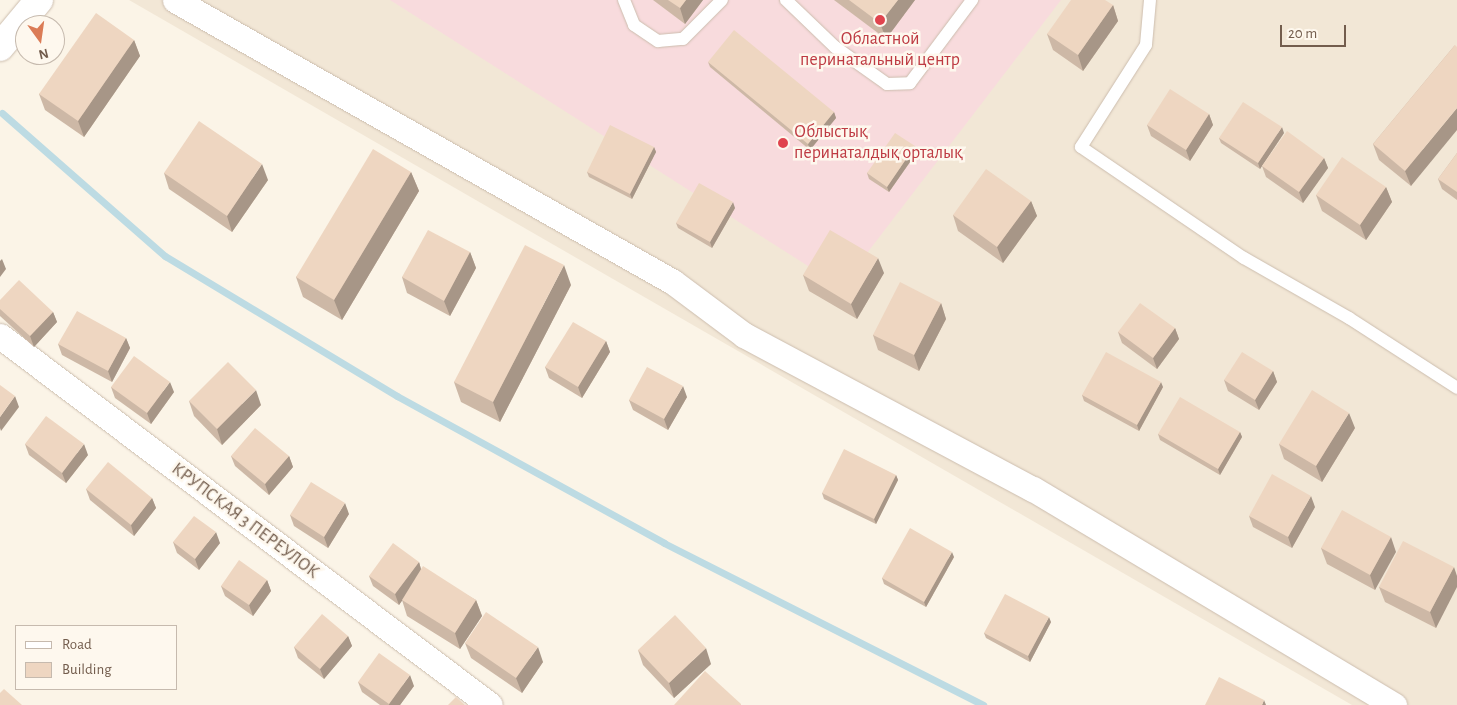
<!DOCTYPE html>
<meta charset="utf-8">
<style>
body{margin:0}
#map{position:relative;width:1457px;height:705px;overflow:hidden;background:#fbf4e7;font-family:"Alegreya Sans",sans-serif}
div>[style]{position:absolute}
.residential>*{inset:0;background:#f2e7d6}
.medical>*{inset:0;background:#f8dbdd}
.stream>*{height:7px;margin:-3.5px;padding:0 3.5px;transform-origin:3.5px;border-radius:3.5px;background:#bddbe3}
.roads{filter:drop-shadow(0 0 1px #ccbdae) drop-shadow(0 0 1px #ccbdae)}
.service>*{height:12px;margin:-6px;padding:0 6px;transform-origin:6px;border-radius:6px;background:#fff}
.minor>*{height:25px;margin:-12.5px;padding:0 12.5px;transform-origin:12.5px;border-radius:12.5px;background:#fff}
.tertiary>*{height:28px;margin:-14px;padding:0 14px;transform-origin:14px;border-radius:14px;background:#fff}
.wall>*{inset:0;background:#cdb8a6}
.shaded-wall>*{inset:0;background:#a79687}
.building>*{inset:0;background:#eed6c1}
.dots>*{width:14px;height:14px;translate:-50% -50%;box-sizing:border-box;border:2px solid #fef8ee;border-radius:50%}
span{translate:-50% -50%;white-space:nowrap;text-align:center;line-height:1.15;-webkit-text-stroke:5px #fef8ee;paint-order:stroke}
.health-label{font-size:18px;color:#be3a42}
.left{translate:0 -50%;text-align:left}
.street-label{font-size:18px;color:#735d4d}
.legend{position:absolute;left:15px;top:625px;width:162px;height:65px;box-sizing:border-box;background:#fef8ee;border:1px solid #c6baae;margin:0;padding:6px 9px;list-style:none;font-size:15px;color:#735d4d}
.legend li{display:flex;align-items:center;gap:10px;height:25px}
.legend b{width:25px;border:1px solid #c6baae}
.north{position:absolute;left:15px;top:15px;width:50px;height:50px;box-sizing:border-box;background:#fef8ee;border:1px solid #c6baae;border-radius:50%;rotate:166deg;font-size:14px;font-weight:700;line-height:20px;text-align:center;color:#735d4d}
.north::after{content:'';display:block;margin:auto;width:18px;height:22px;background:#db7c56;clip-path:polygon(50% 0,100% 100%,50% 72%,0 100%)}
.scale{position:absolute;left:1280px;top:25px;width:66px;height:22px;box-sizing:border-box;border:2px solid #735d4d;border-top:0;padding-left:6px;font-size:15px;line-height:18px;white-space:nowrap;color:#735d4d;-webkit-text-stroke:4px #fef8ee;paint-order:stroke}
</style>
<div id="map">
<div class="residential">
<div style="clip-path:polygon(129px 0,1457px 0,1457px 705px,1352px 705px)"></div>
</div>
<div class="medical">
<div style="clip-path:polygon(390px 0,1061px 0,841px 287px)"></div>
</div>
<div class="stream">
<div style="left:2px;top:113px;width:217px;rotate:41.3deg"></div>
<div style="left:165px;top:256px;width:271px;rotate:31.1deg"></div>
<div style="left:397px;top:396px;width:305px;rotate:28.8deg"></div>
<div style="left:664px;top:543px;width:358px;rotate:26.9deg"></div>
</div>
<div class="roads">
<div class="service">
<div style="left:624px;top:0;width:27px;rotate:68deg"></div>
<div style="left:634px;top:25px;width:29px;rotate:34deg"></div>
<div style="left:658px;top:41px;width:25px;rotate:-5deg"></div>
<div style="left:683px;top:39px;width:55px;rotate:-45deg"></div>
<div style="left:786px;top:0;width:68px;rotate:43.8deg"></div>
<div style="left:835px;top:47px;width:64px;rotate:35.4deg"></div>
<div style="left:887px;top:84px;width:23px;rotate:-2deg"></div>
<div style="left:910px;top:83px;width:104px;rotate:-53.2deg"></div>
<div style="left:1150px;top:0;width:45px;rotate:95.1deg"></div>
<div style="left:1146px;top:45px;width:121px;rotate:122.5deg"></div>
<div style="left:1081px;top:147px;width:197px;rotate:34.3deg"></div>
<div style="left:1244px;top:258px;width:121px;rotate:29.7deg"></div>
<div style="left:1349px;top:318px;width:129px;rotate:32.9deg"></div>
</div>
<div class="minor">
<div style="left:175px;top:0;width:572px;rotate:29.52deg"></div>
<div style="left:673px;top:282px;width:89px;rotate:36.7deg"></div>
<div style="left:744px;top:335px;width:327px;rotate:28.1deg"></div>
<div style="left:1033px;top:489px;width:421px;rotate:30.9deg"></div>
<div style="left:0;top:336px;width:613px;rotate:36.98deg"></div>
</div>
<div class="tertiary">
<div style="left:0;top:47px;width:61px;rotate:-50.3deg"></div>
</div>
</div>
<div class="wall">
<div style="clip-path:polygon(653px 0,703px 0,685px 24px)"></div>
<div style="clip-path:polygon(834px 0,915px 0,886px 39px)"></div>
<div style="clip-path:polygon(1113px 5px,1118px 21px,1083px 71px,1053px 50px,1047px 34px)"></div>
<div style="clip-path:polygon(134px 40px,140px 56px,84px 137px,45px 110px,39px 94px)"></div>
<div style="clip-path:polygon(1455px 45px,1411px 186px,1379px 160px,1373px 144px)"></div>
<div style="clip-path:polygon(708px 62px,834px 112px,836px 118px,810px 150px,710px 67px)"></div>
<div style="clip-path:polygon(1209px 114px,1213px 125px,1190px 161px,1151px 136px,1147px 125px)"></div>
<div style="clip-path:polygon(1284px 133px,1260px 169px,1221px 143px,1219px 138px)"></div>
<div style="clip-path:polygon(915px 146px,917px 152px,889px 192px,869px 179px,867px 173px)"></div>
<div style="clip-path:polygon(654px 147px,656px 152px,632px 199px,589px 177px,587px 172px)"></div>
<div style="clip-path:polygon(1457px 153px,1457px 200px,1442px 189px,1438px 179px)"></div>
<div style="clip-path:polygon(1324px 158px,1328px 168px,1303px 203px,1266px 177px,1262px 166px)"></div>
<div style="clip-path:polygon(411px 172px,419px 191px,342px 320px,303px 297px,296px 277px)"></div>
<div style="clip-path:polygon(164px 173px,268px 180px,232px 232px,169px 189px)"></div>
<div style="clip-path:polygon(1386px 187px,1392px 202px,1366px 240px,1322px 211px,1316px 195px)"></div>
<div style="clip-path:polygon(1031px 201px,1037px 216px,1003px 263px,958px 231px,953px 215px)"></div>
<div style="clip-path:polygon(735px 208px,712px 248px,678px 228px,676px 223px)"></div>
<div style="clip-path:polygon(470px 252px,476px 268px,450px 316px,407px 293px,402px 277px)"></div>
<div style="clip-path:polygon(884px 273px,857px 319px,809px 291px,803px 275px)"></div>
<div style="clip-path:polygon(571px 285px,500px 422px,461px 402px,454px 382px)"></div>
<div style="clip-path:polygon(0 300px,53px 312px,57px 322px,34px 347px,0 316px)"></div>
<div style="clip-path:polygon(941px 303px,946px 319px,919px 371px,878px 350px,873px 335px)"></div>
<div style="clip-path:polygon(1175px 328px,1179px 339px,1157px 369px,1122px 343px,1118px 332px)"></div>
<div style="clip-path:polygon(126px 338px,130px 348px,112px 382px,62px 355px,58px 344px)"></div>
<div style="clip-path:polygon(606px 341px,610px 352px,582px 398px,549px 378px,545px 367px)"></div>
<div style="clip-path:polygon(1273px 371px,1277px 382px,1259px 410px,1228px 391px,1224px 380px)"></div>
<div style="clip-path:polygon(111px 387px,174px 392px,151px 424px,115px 398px)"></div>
<div style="clip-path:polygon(1163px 387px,1139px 431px,1084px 401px,1082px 395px)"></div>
<div style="clip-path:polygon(687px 397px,668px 430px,633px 410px,629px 400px)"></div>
<div style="clip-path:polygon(189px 401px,261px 405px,222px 445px,194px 416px)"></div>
<div style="clip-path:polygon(1355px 428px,1322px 482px,1284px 459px,1279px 444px)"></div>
<div style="clip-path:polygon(1240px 432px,1242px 437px,1220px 475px,1160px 440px,1158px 434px)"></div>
<div style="clip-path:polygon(25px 444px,88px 455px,66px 483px,29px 455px)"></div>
<div style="clip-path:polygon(231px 456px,289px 456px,293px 467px,269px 495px,235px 466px)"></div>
<div style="clip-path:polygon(896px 475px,898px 480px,876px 524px,824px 499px,822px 493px)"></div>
<div style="clip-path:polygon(86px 489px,152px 498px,156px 508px,134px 536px,90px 500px)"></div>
<div style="clip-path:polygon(1315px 507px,1292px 548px,1253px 527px,1249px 516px)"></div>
<div style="clip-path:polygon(349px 514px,328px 548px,294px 526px,290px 515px)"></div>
<div style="clip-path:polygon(1391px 537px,1375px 590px,1327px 564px,1321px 548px)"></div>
<div style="clip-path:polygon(173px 542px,220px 543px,199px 570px,177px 553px)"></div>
<div style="clip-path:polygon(954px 557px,926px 607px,884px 584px,882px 578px)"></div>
<div style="clip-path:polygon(419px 562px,421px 569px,476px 600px,482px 616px,460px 649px,407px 616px,402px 600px,399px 605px,373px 586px,369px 576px)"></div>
<div style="clip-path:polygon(1454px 567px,1436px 628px,1385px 602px,1379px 587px)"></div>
<div style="clip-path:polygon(267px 580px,271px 591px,253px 616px,225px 596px,221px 586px)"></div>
<div style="clip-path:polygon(1051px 622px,1030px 662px,986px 638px,984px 633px)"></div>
<div style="clip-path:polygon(348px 636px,352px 646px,324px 679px,298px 658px,294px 647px)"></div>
<div style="clip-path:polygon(465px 643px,543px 662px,522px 693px,471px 658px)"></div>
<div style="clip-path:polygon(638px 650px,711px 664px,674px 698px,643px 665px)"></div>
<div style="clip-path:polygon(358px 682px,414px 686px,400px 705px,380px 705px,362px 692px)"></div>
</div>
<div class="shaded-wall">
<div style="clip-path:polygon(686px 0,703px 0,685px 24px,680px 8px)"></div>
<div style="clip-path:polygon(898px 0,915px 0,886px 39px,880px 23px)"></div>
<div style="clip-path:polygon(1113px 5px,1118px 21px,1083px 71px,1078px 55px)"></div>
<div style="clip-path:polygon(134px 40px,140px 56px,84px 137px,78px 121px)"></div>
<div style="clip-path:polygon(1457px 108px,1457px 130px,1411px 186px,1405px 171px)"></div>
<div style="clip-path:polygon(834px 112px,836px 118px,810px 150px,808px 144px)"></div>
<div style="clip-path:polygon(1209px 114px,1213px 125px,1190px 161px,1186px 150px)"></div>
<div style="clip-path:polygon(1282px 127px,1284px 133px,1260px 169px,1258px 163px)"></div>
<div style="clip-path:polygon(915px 146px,917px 152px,889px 192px,887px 187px)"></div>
<div style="clip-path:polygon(654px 147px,656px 152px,632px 199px,630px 194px)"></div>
<div style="clip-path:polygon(1324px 158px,1328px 168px,1303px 203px,1299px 192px)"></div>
<div style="clip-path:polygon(262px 164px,268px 180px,232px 232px,227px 216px)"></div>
<div style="clip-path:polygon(411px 172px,419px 191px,342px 320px,334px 300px)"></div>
<div style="clip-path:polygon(1386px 187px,1392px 202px,1366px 240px,1360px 225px)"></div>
<div style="clip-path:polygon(1031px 201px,1037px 216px,1003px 263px,997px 247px)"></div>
<div style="clip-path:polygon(733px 202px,735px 208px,712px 248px,710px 242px)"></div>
<div style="clip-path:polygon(470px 252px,476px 268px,450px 316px,444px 301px)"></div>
<div style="clip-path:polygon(878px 258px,884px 273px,857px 319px,851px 304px)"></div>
<div style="clip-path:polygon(2px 259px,6px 269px,0 277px,0 261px)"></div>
<div style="clip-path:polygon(564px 265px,571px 285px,500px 422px,493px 402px)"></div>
<div style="clip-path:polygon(941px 303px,946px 319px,919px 371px,914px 355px)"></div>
<div style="clip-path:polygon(53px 312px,57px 322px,34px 347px,30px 336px)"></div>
<div style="clip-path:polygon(1175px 328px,1179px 339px,1157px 369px,1153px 358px)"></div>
<div style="clip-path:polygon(126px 338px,130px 348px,112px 382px,108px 371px)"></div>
<div style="clip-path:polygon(606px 341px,610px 352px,582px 398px,578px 387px)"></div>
<div style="clip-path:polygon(1273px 371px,1277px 382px,1259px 410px,1255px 400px)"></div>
<div style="clip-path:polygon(170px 382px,174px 392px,151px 424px,147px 413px)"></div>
<div style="clip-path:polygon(1161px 382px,1163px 387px,1139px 431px,1137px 425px)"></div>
<div style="clip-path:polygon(683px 386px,687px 397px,668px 430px,664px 419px)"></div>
<div style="clip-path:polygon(256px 390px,261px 405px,222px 445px,217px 429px)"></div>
<div style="clip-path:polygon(15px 396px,19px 407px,1px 431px,0 428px,0 417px)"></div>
<div style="clip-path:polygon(1349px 413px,1355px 428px,1322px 482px,1316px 466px)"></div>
<div style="clip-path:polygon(1240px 432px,1242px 437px,1220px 475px,1218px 469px)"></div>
<div style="clip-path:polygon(84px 444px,88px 455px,66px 483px,62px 473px)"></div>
<div style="clip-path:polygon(289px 456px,293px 467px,269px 495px,265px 484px)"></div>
<div style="clip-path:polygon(896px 475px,898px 480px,876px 524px,874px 519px)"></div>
<div style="clip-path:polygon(1311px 496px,1315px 507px,1292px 548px,1288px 537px)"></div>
<div style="clip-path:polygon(152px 498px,156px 508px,134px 536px,131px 525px)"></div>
<div style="clip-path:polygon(345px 503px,349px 514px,328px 548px,324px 537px)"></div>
<div style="clip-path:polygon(216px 532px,220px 543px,199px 570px,195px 559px)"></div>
<div style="clip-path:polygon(1391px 537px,1396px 552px,1375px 590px,1370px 575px)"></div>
<div style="clip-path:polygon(952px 552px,954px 557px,926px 607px,924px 602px)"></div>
<div style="clip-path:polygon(419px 562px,422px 573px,399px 605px,395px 594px)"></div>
<div style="clip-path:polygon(1454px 567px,1457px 576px,1457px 587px,1436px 628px,1430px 612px)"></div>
<div style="clip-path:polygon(267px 580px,271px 591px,253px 616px,249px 605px)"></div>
<div style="clip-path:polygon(476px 600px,482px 616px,460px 649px,455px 633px)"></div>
<div style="clip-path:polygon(1049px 617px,1051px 622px,1030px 662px,1028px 656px)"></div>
<div style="clip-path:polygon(348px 636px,352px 646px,324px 679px,320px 669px)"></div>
<div style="clip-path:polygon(538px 647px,543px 662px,522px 693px,516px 678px)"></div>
<div style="clip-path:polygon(706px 648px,711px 664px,674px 698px,669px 683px)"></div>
<div style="clip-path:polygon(410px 675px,414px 686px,400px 705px,389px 705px,389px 704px)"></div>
<div style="clip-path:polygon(1264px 700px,1266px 705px,1262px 705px)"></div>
</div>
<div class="building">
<div style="clip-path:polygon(668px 0,686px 0,680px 8px)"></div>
<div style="clip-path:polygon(849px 0,898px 0,880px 23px)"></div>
<div style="clip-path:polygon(1071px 0,1105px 0,1113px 5px,1078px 55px,1047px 34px)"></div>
<div style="clip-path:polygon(96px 13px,134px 40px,78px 121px,39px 94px)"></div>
<div style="clip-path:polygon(734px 30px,834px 112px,808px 144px,708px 62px)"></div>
<div style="clip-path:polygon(1455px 45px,1457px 47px,1457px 108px,1405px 171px,1373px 144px)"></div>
<div style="clip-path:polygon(1170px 89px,1209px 114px,1186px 150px,1147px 125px)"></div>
<div style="clip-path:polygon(1243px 102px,1282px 127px,1258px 163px,1219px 138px)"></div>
<div style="clip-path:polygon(199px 121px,262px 164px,227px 216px,164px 173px)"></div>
<div style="clip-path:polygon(610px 125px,654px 147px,630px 194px,587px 172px)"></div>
<div style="clip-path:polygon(1287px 131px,1324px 158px,1299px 192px,1262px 166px)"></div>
<div style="clip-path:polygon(895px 133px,915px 146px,887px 187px,867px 173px)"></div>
<div style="clip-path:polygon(373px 149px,411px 172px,334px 300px,296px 277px)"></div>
<div style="clip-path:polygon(1457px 153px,1457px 192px,1438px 179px)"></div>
<div style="clip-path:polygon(1342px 157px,1386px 187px,1360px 225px,1316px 195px)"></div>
<div style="clip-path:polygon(986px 169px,1031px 201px,997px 247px,953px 215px)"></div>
<div style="clip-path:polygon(699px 183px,733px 202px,710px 242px,676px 223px)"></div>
<div style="clip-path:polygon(428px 230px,470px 252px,444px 301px,402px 277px)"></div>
<div style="clip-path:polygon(830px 230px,878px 258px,851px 304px,803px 275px)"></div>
<div style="clip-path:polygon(525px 245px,564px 265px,493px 402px,454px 382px)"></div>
<div style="clip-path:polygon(19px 280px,53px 312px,30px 336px,0 309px,0 300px)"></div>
<div style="clip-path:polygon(900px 282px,941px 303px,914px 355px,873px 335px)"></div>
<div style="clip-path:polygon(1140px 303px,1175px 328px,1153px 358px,1118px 332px)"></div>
<div style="clip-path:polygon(77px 311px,126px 338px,108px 371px,58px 344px)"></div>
<div style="clip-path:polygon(573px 322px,606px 341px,578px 387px,545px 367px)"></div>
<div style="clip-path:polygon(1106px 352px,1161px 382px,1137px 425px,1082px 395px)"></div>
<div style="clip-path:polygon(1242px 352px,1273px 371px,1255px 400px,1224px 380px)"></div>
<div style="clip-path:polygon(134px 356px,170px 382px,147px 413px,111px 387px)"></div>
<div style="clip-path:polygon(228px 362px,256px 390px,217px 429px,189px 401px)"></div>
<div style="clip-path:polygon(647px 367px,683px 386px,664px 419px,629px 400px)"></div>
<div style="clip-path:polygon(0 385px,15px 396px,0 417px)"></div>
<div style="clip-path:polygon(1312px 390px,1349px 413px,1316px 466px,1279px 444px)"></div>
<div style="clip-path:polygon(1180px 397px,1240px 432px,1218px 469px,1158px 434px)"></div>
<div style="clip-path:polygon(46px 416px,84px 444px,62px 473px,25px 444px)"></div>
<div style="clip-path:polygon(255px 428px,289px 456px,265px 484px,231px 456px)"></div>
<div style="clip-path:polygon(844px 449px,896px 475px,874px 519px,822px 493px)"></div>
<div style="clip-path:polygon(108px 462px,152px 498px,131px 525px,86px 489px)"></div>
<div style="clip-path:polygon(1272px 474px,1311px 496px,1288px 537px,1249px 516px)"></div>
<div style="clip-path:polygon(311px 482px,345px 503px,324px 537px,290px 515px)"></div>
<div style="clip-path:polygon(1342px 510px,1391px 537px,1370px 575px,1321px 548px)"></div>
<div style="clip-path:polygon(194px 516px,216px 532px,195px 559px,173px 542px)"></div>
<div style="clip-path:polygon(910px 528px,952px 552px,924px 602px,882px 578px)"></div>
<div style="clip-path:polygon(1403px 541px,1454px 567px,1430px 612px,1379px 587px)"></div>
<div style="clip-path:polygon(393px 543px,419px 562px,395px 594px,369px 576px)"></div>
<div style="clip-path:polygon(239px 560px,267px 580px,249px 605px,221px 586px)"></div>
<div style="clip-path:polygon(423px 566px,476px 600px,455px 633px,402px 600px)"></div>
<div style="clip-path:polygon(1005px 594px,1049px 617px,1028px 656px,984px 633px)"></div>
<div style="clip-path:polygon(486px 612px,538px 647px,516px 678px,465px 643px)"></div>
<div style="clip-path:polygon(322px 614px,348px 636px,320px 669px,294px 647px)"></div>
<div style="clip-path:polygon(675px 615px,706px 648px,669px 683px,638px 650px)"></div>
<div style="clip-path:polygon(379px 653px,410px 675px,389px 704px,358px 682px)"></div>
<div style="clip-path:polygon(705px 671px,741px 704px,741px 705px,674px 705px)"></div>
<div style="clip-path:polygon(1219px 677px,1264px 700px,1262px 705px,1205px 705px)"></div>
<div style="clip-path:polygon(4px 689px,22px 705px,0 705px,0 693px)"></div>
<div style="clip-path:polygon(456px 697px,465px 705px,448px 705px)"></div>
</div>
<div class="dots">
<div style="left:880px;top:20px;background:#e0444e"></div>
<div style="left:783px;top:143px;background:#e0444e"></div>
</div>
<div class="health-label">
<span style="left:880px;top:50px">Областной<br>перинатальный центр</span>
<span class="left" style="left:794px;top:143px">Облыстық<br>перинаталдық орталық</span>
</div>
<div class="street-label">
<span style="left:245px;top:521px;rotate:37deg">КРУПСКАЯ 3 ПЕРЕУЛОК</span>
</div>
<ul class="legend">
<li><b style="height:6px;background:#fff"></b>Road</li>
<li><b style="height:14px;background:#eed6c1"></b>Building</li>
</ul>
<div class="north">N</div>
<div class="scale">20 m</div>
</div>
